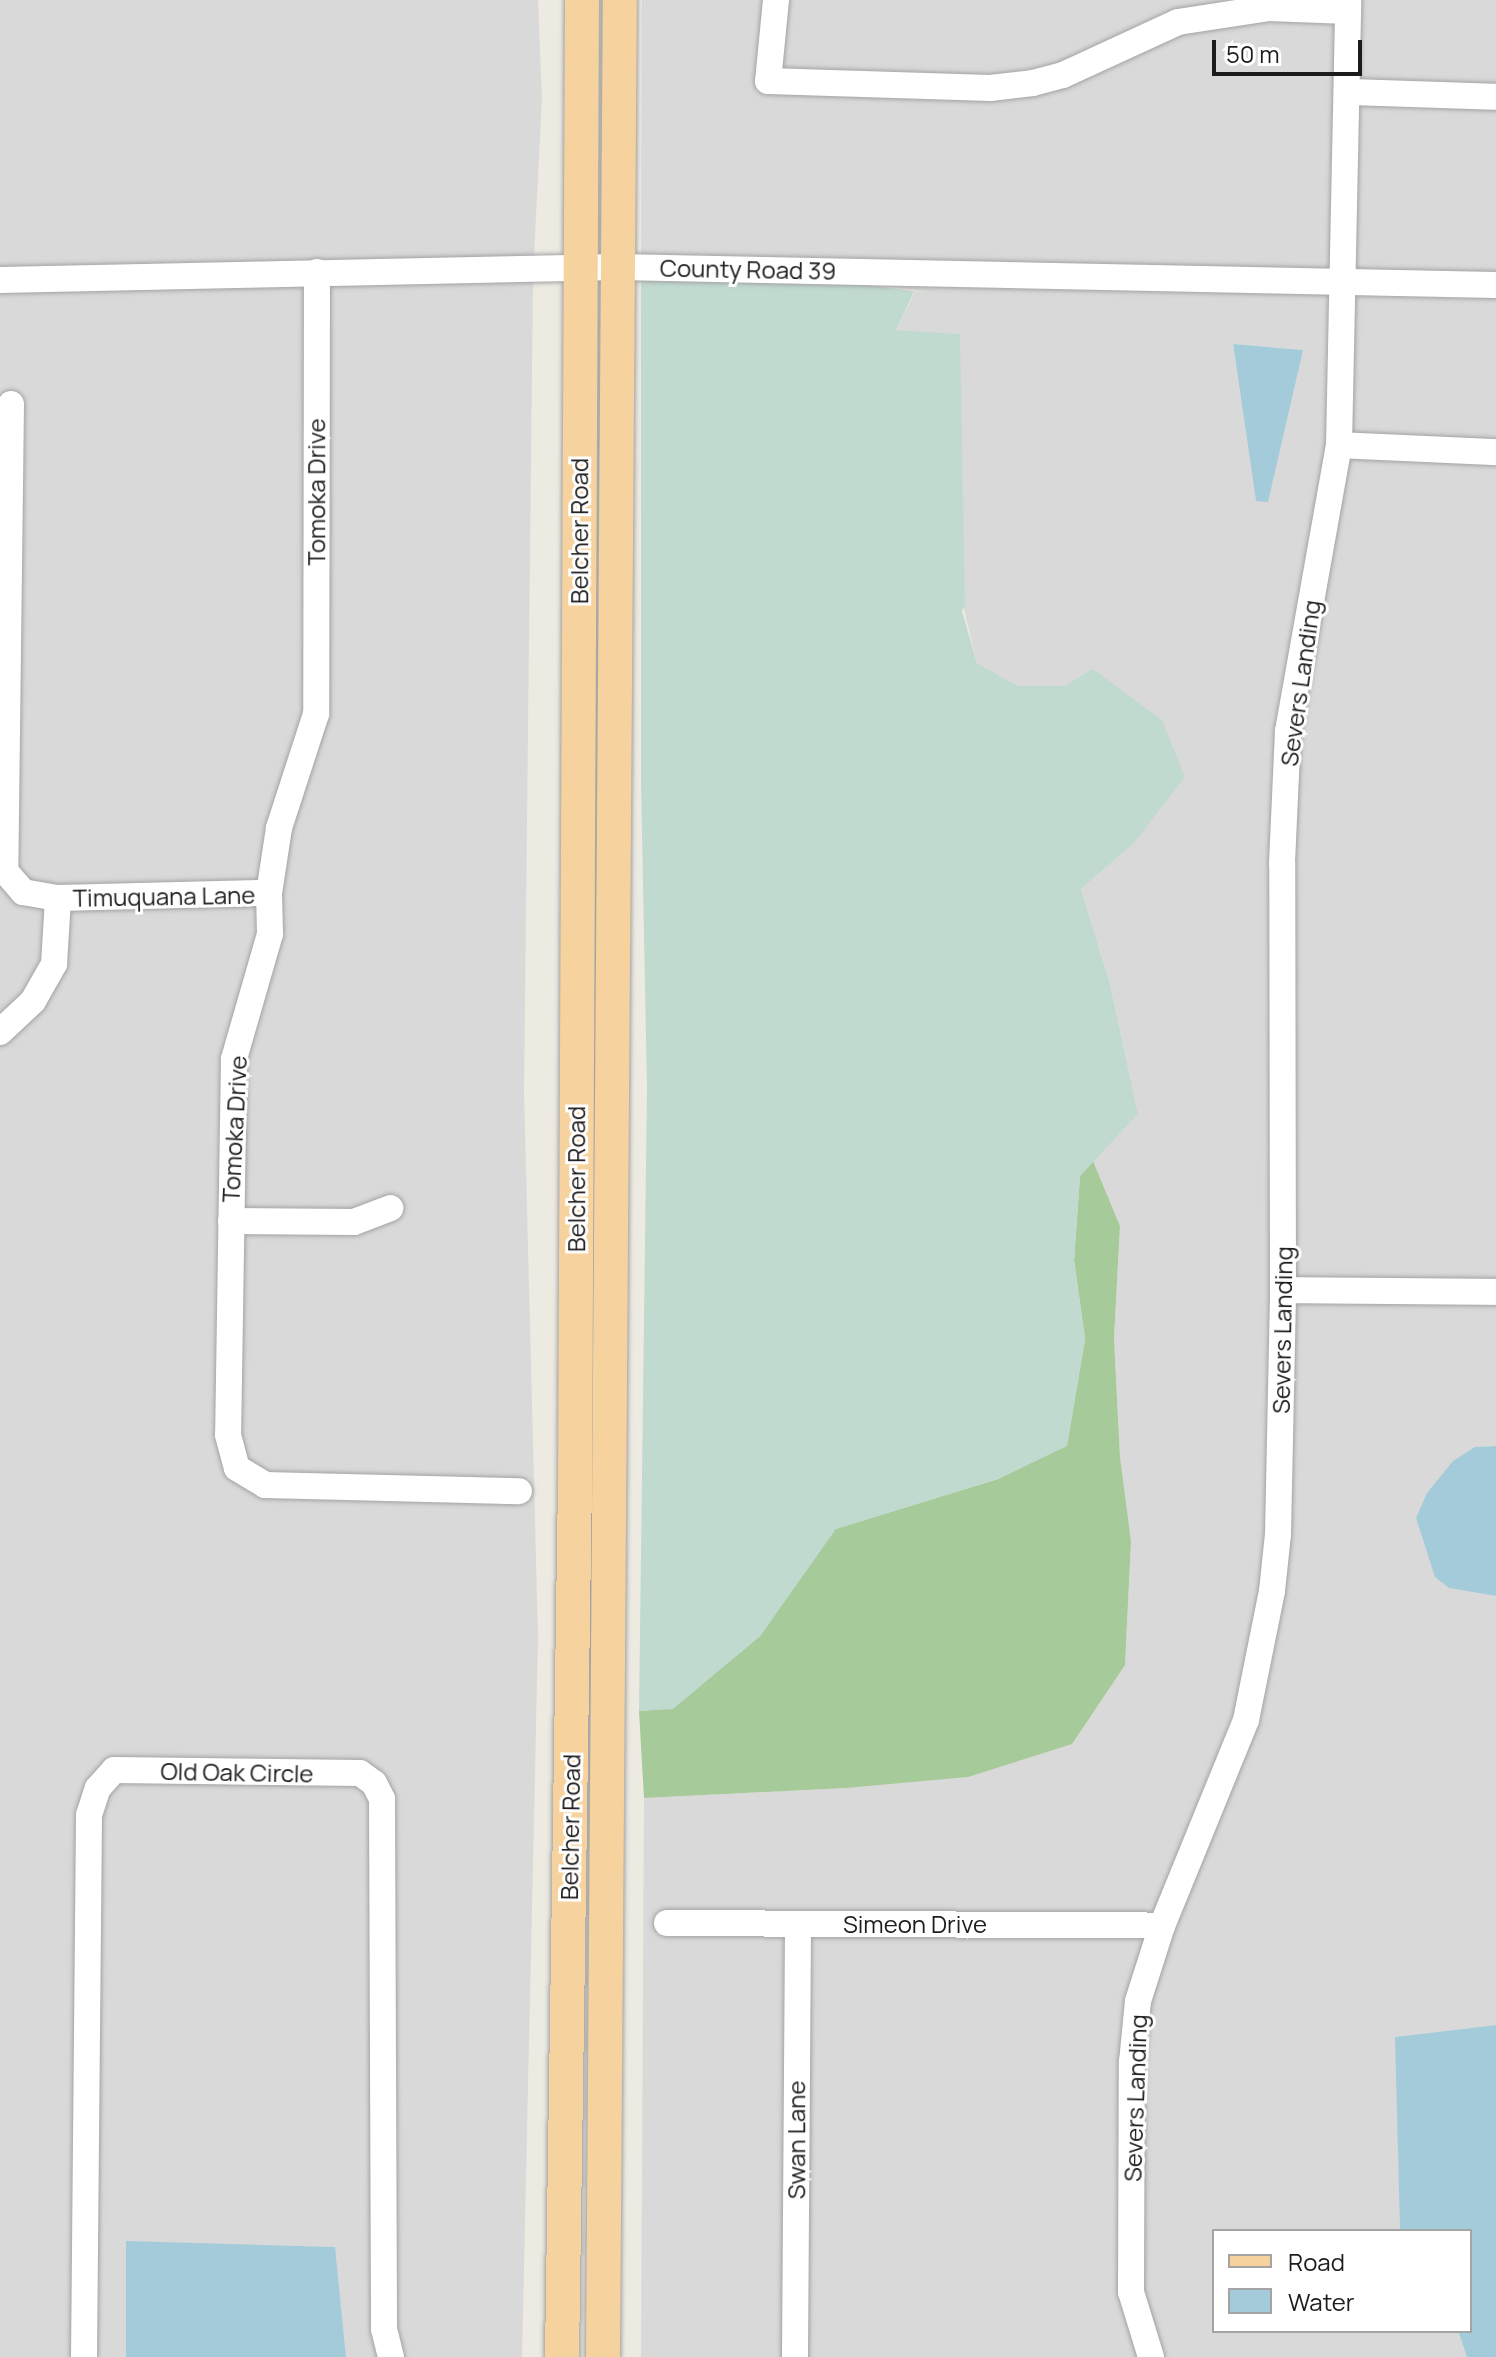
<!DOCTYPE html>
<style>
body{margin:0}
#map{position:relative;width:1496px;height:2357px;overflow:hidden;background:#edeae2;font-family:Manrope,sans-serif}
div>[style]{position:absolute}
.residential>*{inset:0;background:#dad9d9}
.forest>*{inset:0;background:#a6ca99}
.wetland>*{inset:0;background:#c0dacf}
.water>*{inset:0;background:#a4cbd9}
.roads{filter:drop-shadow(0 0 2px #a3a3a3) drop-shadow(0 0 2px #a3a3a3)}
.minor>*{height:26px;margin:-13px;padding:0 13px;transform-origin:13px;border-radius:13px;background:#fff}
.major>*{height:34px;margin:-17px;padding:0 17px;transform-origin:17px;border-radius:17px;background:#f6d39e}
span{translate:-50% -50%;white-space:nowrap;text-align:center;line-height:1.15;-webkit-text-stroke:6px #fff;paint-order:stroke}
.street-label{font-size:24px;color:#1c1c1c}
.legend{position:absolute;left:1212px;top:2229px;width:260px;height:104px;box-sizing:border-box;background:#fff;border:2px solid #a4a4a4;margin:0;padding:10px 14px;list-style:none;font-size:24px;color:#1c1c1c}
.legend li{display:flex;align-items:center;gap:16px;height:40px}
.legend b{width:40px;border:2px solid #a4a4a4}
.scale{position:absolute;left:1212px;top:40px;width:150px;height:36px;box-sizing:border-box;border:4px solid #1c1c1c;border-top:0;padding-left:10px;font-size:24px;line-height:28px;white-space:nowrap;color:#1c1c1c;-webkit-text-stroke:6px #fff;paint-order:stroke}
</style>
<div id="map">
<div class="residential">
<div style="clip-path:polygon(0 0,538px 0,542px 98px,534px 256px,0 268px)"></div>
<div style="clip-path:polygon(642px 0,766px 0,756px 91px,776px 94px,990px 99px,1180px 33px,1268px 20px,1338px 22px,1334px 269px,641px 255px)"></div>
<div style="clip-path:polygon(787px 0,1238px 0,1156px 17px,1060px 64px,990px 76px,779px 70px)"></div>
<div style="clip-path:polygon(1359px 0,1496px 0,1496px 85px,1359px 81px)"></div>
<div style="clip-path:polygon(1359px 104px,1496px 108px,1496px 273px,1355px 269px)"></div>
<div style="clip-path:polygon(533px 280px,524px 1092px,538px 1638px,522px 2357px,402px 2357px,394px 2327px,383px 1777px,99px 1768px,74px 2357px,0 2357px,0 1046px,42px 1008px,68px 909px,259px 905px,260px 932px,233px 1020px,218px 1435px,265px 1496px,529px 1502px,529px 1479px,268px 1473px,246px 1460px,238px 1433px,241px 1232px,354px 1233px,403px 1215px,396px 1193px,352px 1210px,241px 1209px,245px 1061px,289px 830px,326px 714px,328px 284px)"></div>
<div style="clip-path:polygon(evenodd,858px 283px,1334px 292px,1329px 444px,1278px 731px,1268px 1533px,1262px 1590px,1236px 1716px,1155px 1914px,657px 1911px,657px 1935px,787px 1935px,784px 2357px,641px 2357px,644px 1798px,846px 1788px,1125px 1665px,1131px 1541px,1120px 1457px,1114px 1339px,1120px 1226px,1093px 1161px,1138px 1114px,1110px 984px,1081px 889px,1133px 844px,1064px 686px,1018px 686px,977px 663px,896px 330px,915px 292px,934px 293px,858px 283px,1234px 344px,1303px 350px,1256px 501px,1233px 345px,1234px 344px)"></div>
<div style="clip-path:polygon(307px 284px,305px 712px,261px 882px,59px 886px,28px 881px,15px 866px,14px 853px,21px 393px,1px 393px,0 446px,0 292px)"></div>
<div style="clip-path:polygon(1354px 293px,1496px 296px,1496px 440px,1350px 434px)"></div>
<div style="clip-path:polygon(1348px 457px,1496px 463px,1496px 1281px,1293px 1278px,1293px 864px,1299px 733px)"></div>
<div style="clip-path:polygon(0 882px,47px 908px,44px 960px,25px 994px,0 1017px)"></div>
<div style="clip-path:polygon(1293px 1302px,1496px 1304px,1496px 1446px,1475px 1447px,1416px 1518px,1450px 1588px,1496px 1596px,1496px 2025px,1396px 2037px,1400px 2231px,1214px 2231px,1214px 2331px,1458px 2331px,1467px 2357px,1163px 2357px,1142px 2290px,1142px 2063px,1148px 2003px,1172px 1928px,1256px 1722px)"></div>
<div style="clip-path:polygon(117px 1782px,357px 1784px,372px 1802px,380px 2357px,346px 2357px,334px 2247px,126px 2242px,126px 2357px,94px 2357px,99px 1817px,107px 1793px)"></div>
<div style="clip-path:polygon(808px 1936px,1147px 1938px,1139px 2357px,805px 2357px)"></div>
</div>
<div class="forest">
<div style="clip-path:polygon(1093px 1161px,1120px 1226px,1114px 1339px,1120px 1457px,1131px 1541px,1125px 1665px,1072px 1744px,968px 1777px,846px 1788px,644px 1798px,639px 1711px,673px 1708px,760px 1636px,835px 1529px,998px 1479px,1067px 1445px,1085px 1339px,1074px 1260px,1080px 1176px)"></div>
</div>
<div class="wetland">
<div style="clip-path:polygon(641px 279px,858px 283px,939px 295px,914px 292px,896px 330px,960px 334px,965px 605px,962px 611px,977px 663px,1018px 686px,1064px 686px,1093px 669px,1162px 720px,1185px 777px,1133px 844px,1081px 889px,1110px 984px,1138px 1114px,1080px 1176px,1074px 1260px,1085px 1339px,1067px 1446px,998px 1479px,836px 1529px,760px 1636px,673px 1709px,639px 1711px,647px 1088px,641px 782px)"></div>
</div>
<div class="water">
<div style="clip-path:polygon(1233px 344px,1303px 350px,1268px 502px,1256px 501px)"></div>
<div style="clip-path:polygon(1496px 1446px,1496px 1596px,1449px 1588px,1435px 1577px,1416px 1518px,1427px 1493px,1453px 1461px,1475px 1447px)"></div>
<div style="clip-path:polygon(1496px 2025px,1496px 2357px,1467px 2357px,1458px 2331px,1470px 2331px,1470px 2231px,1400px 2231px,1395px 2037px)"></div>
<div style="clip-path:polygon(126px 2241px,335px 2247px,346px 2357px,126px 2357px)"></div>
</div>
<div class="roads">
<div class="minor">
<div style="left:776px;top:0;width:81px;rotate:95.6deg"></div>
<div style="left:768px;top:81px;width:222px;rotate:1.8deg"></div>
<div style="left:990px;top:88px;width:43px;rotate:-6.6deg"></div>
<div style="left:1033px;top:83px;width:31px;rotate:-15deg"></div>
<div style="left:1063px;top:75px;width:127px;rotate:-24.7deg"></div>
<div style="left:1178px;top:22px;width:91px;rotate:-8.8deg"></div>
<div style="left:1268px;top:8px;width:80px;rotate:2.1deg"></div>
<div style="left:1349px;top:92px;width:147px;rotate:1.9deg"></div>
<div style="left:317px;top:272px;width:442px;rotate:90.1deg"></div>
<div style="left:316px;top:714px;width:120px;rotate:108deg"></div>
<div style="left:279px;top:828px;width:66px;rotate:98.7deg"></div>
<div style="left:269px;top:893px;width:41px;rotate:88.6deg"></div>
<div style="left:270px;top:934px;width:130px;rotate:106.1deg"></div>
<div style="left:234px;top:1059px;width:376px;rotate:90.9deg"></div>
<div style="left:228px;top:1435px;width:34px;rotate:75deg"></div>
<div style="left:237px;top:1468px;width:33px;rotate:31deg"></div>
<div style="left:265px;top:1485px;width:254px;rotate:1.4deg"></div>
<div style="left:0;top:280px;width:618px;rotate:-1.21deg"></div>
<div style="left:618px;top:267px;width:878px;rotate:1.17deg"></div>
<div style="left:11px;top:404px;width:467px;rotate:90.7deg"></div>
<div style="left:5px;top:871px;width:28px;rotate:49deg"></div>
<div style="left:23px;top:892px;width:36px;rotate:10deg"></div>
<div style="left:58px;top:898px;width:211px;rotate:-1.4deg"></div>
<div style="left:1339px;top:445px;width:157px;rotate:2.6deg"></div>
<div style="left:0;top:1032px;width:45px;rotate:-43.2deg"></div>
<div style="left:33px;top:1001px;width:43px;rotate:-60.4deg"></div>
<div style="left:54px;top:964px;width:66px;rotate:-86.5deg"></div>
<div style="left:231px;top:1221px;width:123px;rotate:0.5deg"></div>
<div style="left:354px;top:1222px;width:39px;rotate:-21deg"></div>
<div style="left:1283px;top:1290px;width:213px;rotate:0.5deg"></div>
<div style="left:667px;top:1923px;width:495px;rotate:0.3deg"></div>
<div style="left:84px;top:2357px;width:542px;rotate:-89.47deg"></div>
<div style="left:89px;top:1815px;width:28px;rotate:-72deg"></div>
<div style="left:98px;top:1788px;width:24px;rotate:-48deg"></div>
<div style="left:114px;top:1770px;width:246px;rotate:0.7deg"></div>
<div style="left:360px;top:1773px;width:17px;rotate:36deg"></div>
<div style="left:374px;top:1783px;width:18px;rotate:63deg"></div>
<div style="left:382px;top:1799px;width:530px;rotate:89.78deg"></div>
<div style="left:384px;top:2329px;width:29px;rotate:76deg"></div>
<div style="left:795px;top:2357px;width:433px;rotate:-89.6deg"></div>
<div style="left:1151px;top:2357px;width:68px;rotate:-107.1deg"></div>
<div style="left:1131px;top:2292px;width:230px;rotate:-89.8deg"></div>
<div style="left:1132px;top:2062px;width:61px;rotate:-84.4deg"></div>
<div style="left:1138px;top:2001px;width:79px;rotate:-72.3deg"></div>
<div style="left:1162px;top:1926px;width:222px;rotate:-67.8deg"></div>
<div style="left:1246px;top:1720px;width:132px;rotate:-78.6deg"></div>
<div style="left:1272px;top:1591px;width:57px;rotate:-84deg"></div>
<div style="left:1278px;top:1534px;width:244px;rotate:-88.8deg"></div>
<div style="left:1283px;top:1290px;width:427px;rotate:-90.1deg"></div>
<div style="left:1282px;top:863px;width:132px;rotate:-87.4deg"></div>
<div style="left:1288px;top:731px;width:291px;rotate:-79.9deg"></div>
<div style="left:1339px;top:445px;width:445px;rotate:-88.8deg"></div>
</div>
<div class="major">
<div style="left:562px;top:2357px;width:872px;rotate:-89.15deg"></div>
<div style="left:575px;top:1485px;width:1485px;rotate:-89.73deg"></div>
<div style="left:603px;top:2357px;width:2357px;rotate:-89.59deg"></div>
</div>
</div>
<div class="street-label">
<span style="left:748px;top:269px;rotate:1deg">County Road 39</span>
<span style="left:316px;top:492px;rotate:-90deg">Tomoka Drive</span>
<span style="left:579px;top:531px;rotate:-90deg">Belcher Road</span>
<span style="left:1300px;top:683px;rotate:-82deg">Severs Landing</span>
<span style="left:164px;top:896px;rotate:-1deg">Timuquana Lane</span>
<span style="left:234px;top:1129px;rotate:-87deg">Tomoka Drive</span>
<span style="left:576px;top:1179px;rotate:-90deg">Belcher Road</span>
<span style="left:1282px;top:1330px;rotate:-89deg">Severs Landing</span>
<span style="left:237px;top:1772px;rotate:1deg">Old Oak Circle</span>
<span style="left:570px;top:1827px;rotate:-89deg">Belcher Road</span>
<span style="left:915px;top:1924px">Simeon Drive</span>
<span style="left:1135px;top:2098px;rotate:-88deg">Severs Landing</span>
<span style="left:796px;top:2140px;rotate:-90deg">Swan Lane</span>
</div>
<ul class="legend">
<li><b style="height:10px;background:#f6d39e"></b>Road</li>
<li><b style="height:22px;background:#a4cbd9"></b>Water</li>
</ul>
<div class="scale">50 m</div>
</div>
